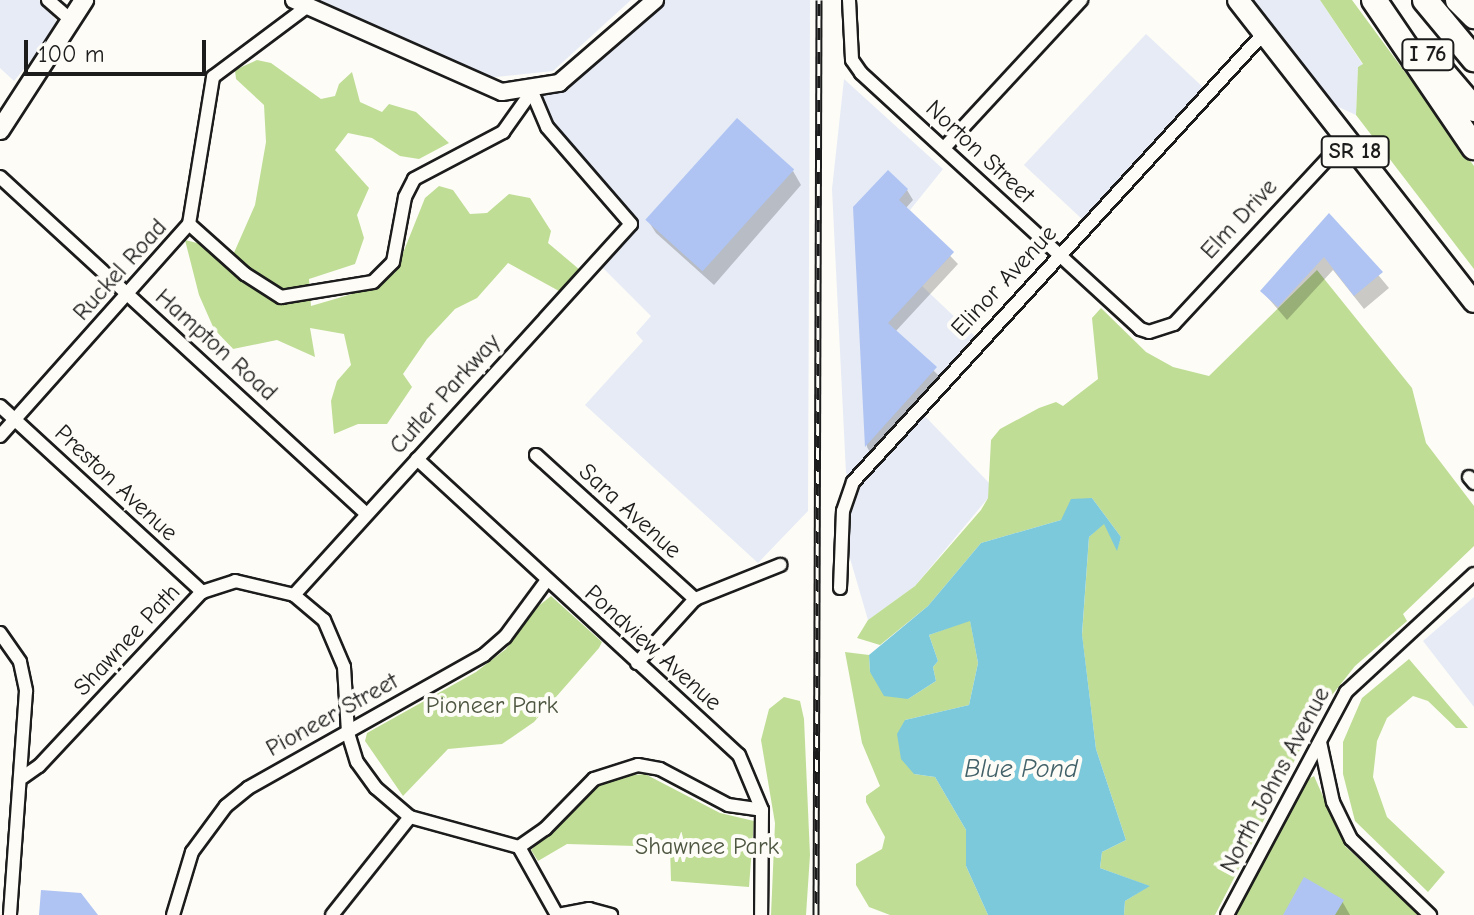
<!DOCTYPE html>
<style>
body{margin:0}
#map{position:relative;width:1474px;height:915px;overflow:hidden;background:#fdfcf7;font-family:"Comic Neue",sans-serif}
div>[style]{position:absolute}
.built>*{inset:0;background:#e6ebf6;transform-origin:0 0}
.green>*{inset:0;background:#bfdd95}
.water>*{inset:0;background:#7cc9db}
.shadow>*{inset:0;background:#0003}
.building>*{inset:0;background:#afc4f3;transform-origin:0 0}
.roads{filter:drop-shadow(2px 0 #1c1c1c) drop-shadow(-2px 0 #1c1c1c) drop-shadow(0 2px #1c1c1c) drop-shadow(0 -2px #1c1c1c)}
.minor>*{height:12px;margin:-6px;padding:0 6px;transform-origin:6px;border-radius:6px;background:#fdfcf7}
.tertiary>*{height:16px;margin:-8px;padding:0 8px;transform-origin:8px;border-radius:8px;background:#fdfcf7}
.secondary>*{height:18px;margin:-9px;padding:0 9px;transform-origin:9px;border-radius:9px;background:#fdfcf7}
.primary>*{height:20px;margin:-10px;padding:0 10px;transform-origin:10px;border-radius:10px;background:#fdfcf7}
.motorway>*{height:24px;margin:-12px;padding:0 12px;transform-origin:12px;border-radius:12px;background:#fdfcf7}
.rail>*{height:7px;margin-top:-3.5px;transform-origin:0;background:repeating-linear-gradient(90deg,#fdfcf7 0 12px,#1c1c1c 0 24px);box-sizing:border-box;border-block:2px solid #1c1c1c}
span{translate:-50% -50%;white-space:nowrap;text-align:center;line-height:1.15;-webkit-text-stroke:8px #fdfcf7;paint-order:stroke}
.shield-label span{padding:2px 6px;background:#fdfcf7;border:2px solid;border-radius:6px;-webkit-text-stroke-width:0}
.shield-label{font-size:22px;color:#1c1c1c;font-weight:700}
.street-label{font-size:24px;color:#1c1c1c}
.park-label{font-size:24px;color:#4d5640}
.water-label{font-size:26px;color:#426168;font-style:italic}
.scale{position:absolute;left:24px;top:40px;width:182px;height:36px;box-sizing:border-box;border:4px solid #1c1c1c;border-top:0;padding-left:10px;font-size:24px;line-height:28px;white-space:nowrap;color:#1c1c1c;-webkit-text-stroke:6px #fdfcf7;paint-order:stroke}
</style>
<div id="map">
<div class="built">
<div style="clip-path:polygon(0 0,39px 0,56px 20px,56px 29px,14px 81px,0 68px)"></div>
<div style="clip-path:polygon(320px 0,631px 0,553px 71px,487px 78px)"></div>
<div style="clip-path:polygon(655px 0,810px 0,808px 511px,758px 563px,585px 405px,643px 341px,636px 333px,651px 316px,596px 261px,631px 225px,547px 127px,532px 91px,559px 83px)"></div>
<div style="clip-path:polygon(1243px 0,1320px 0,1363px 65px,1358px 67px,1356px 115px,1321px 99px)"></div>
<div style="left:1146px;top:34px;width:82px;height:179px;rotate:43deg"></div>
<div style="clip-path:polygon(844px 79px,943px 169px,910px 210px,954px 252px,922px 286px,979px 340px,853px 482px,846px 473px,832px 189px)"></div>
<div style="clip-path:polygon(921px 412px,990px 484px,988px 498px,915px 586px,868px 620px,847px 548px,851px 496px)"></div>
<div style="clip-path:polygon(1474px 597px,1474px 707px,1423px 641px)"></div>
</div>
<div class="green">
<div style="clip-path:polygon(1320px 0,1352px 0,1474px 166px,1474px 269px,1356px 115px,1358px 67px,1363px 64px)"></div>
<div style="clip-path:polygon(257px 60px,271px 63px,321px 99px,335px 96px,339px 84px,352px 72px,360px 102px,382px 112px,389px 104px,416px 112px,449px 143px,419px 159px,400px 156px,372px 138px,348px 133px,335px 150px,369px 188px,357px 215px,364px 238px,355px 264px,309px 279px,311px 306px,352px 294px,395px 273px,425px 198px,439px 186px,453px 190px,470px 214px,487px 213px,509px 194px,530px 198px,551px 231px,548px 243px,580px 270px,559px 291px,508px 263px,477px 298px,455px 309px,427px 339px,403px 374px,412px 387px,387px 424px,358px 424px,334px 434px,331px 401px,337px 381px,351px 365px,344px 334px,310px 328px,315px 357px,277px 340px,233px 349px,214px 329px,199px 295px,185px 240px,205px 245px,259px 291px,266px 282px,233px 255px,255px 205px,266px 142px,264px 105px,236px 79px,235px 70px)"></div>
<div style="clip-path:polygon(1317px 270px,1412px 388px,1426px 443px,1474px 506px,1474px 546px,1403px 614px,1407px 621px,1355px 666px,1321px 709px,1215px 915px,1124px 915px,1125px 901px,1149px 886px,1100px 868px,1102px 852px,1126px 840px,1096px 749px,1082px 635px,1089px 537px,1104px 523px,1117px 549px,1121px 537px,1092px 498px,1061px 520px,981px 543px,928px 606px,880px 645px,857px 638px,868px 620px,915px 586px,981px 510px,988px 498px,991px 440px,1000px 429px,1039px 408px,1056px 402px,1063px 406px,1098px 379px,1092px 318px,1101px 308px,1146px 352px,1173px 367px,1209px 376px)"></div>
<div style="clip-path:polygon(551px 596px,602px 642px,599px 648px,534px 722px,502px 744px,448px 749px,403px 796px,365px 741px,367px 733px,476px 672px,506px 649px,531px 612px)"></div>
<div style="clip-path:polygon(970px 620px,978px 663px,969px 705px,905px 720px,914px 774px,935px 777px,966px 830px,966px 866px,988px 915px,890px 915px,869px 907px,856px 885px,856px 864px,882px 849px,885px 837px,866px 802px,866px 796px,880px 786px,862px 743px,845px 652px,869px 655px,870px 672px,908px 699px,936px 681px,933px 667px,938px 661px,929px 635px)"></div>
<div style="clip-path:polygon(1409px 659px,1468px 728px,1456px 728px,1428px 701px,1413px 696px,1387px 718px,1377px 741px,1373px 777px,1387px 817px,1445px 872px,1428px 892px,1355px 821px,1343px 774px,1343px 742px,1362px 698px)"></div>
<div style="clip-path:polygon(784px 697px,800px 701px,804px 719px,810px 855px,806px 915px,771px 915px,775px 823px,761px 740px,769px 709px)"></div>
<div style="clip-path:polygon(645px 774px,720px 813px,754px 821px,749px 887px,671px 881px,670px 847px,567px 844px,538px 861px,531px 850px,596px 786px,615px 777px)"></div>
<div style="clip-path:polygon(1314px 776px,1345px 846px,1419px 915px,1236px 915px,1277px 830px,1305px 781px)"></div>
</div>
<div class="water">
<div style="clip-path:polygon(1092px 498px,1121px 537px,1117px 551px,1104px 524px,1089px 537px,1082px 634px,1096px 749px,1126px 840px,1102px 852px,1100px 868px,1150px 886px,1125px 901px,1124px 915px,988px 915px,966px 866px,966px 830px,935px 777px,914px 774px,901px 759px,897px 734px,905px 720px,969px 705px,978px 663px,970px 621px,929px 635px,938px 661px,933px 667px,936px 681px,908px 699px,884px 696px,870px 672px,869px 655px,928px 606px,981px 543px,1061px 520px,1071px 499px)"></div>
</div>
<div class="shadow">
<div style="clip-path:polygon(793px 171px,801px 185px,714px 285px,656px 233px,647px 219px)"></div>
<div style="clip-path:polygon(907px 190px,913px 200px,905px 209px,958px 264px,895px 332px,941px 378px,872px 456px,867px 447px,855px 207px)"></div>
<div style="clip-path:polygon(1329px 216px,1389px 288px,1364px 309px,1333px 270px,1287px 320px,1262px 291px)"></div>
<div style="clip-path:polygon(1342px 901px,1350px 915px,1285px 915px)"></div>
</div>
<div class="building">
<div style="left:737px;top:118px;width:77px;height:137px;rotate:42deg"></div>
<div style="clip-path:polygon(888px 170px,908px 189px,899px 200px,954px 252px,888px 323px,937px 367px,865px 447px,853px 207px)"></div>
<div style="clip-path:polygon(1329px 213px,1383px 272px,1354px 296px,1324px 257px,1278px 307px,1260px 291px)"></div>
<div style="clip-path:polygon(1304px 877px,1344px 900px,1335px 915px,1283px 915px)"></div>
<div style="clip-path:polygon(41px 890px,81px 893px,98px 915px,39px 915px)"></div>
</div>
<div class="roads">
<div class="minor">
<div style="left:48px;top:0;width:30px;rotate:41deg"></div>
<div style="left:849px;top:0;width:60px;rotate:87.1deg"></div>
<div style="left:852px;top:60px;width:16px;rotate:55deg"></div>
<div style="left:861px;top:73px;width:379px;rotate:42.5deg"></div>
<div style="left:1140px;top:329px;width:9px;rotate:18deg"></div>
<div style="left:1149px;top:332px;width:26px;rotate:-18deg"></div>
<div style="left:1174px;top:324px;width:253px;rotate:-47.1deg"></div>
<div style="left:944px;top:148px;width:202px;rotate:-47.2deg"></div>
<div style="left:0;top:177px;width:497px;rotate:42.6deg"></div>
<div style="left:189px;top:224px;width:75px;rotate:41.8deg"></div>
<div style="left:245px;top:274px;width:43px;rotate:32.6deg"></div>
<div style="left:281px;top:297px;width:93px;rotate:-9.3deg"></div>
<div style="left:373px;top:282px;width:28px;rotate:-45deg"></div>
<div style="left:393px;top:262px;width:66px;rotate:-79.5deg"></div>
<div style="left:405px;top:197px;width:20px;rotate:-63deg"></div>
<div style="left:414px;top:179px;width:101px;rotate:-27.8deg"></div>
<div style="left:503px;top:132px;width:50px;rotate:-54.7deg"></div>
<div style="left:0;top:406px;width:275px;rotate:42.6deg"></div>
<div style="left:0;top:436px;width:284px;rotate:-48.3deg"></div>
<div style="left:189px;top:224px;width:149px;rotate:-80.7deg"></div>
<div style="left:213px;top:77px;width:119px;rotate:-36.8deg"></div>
<div style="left:536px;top:455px;width:215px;rotate:42.2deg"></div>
<div style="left:417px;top:459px;width:437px;rotate:42.6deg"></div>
<div style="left:739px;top:755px;width:60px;rotate:67.3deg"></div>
<div style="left:762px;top:810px;width:105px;rotate:90.5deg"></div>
<div style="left:1469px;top:477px;width:8px;rotate:50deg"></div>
<div style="left:840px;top:588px;width:77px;rotate:-87.8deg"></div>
<div style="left:843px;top:511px;width:31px;rotate:-71deg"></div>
<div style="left:853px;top:482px;width:607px;rotate:-47.54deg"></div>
<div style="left:294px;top:595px;width:501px;rotate:-47.75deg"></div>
<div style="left:631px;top:224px;width:128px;rotate:-130.9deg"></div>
<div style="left:547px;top:127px;width:39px;rotate:-113deg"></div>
<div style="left:0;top:633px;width:35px;rotate:55deg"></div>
<div style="left:20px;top:662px;width:30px;rotate:78deg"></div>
<div style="left:26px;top:691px;width:225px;rotate:94.1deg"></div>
<div style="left:637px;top:663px;width:86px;rotate:-47.8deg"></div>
<div style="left:695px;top:599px;width:92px;rotate:-21.8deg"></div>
<div style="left:1320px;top:742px;width:61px;rotate:77.8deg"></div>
<div style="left:1333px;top:802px;width:41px;rotate:64.1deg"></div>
<div style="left:1351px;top:839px;width:110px;rotate:43.9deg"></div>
<div style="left:23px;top:777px;width:19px;rotate:-35deg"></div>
<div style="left:39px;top:766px;width:238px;rotate:-46.9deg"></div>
<div style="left:202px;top:592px;width:35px;rotate:-18deg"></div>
<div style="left:235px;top:581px;width:61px;rotate:13.3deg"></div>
<div style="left:294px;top:595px;width:39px;rotate:40deg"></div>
<div style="left:324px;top:620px;width:51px;rotate:66.9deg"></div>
<div style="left:344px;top:667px;width:66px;rotate:86.5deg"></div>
<div style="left:348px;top:733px;width:30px;rotate:73deg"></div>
<div style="left:357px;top:762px;width:32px;rotate:54deg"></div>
<div style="left:376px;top:788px;width:45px;rotate:40.5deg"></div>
<div style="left:410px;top:817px;width:113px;rotate:15.4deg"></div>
<div style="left:519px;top:847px;width:32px;rotate:-35deg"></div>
<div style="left:545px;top:829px;width:70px;rotate:-45.6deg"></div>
<div style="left:594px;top:779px;width:46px;rotate:-17.7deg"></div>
<div style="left:638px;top:765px;width:22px;rotate:10deg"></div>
<div style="left:660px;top:769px;width:77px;rotate:27.9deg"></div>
<div style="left:728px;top:805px;width:34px;rotate:8deg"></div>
<div style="left:519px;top:847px;width:78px;rotate:60.8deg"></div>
<div style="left:173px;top:915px;width:66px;rotate:-73.2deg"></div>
<div style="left:192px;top:852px;width:57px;rotate:-53.5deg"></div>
<div style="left:226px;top:806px;width:28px;rotate:-39deg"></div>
<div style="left:248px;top:788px;width:271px;rotate:-29.4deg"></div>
<div style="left:484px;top:655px;width:28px;rotate:-41deg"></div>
<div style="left:505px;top:637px;width:71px;rotate:-53.6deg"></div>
<div style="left:332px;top:915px;width:125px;rotate:-51.5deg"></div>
<div style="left:558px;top:915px;width:32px;rotate:-11deg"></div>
<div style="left:589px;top:909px;width:23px;rotate:15deg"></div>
<div style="left:1227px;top:915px;width:253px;rotate:-61.9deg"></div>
<div style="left:1346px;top:692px;width:174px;rotate:-42.7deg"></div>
</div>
<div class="tertiary">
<div style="left:294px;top:0;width:227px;rotate:23.9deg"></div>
<div style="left:502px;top:92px;width:58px;rotate:-9deg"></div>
<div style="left:559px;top:83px;width:127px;rotate:-40.8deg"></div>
</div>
<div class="secondary">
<div style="left:0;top:130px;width:155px;rotate:-57.1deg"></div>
</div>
<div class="primary">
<div style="left:1238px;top:0;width:383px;rotate:52deg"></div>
</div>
<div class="motorway">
<div style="left:1374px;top:0;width:178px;rotate:55.8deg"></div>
<div style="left:1425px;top:0;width:77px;rotate:50.3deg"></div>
<div style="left:1458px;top:0;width:23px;rotate:45deg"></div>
<div style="left:1428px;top:55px;width:71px;rotate:49.6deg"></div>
</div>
</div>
<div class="rail">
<div style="left:816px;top:915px;width:915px;rotate:-89.81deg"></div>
</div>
<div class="shield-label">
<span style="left:1428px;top:55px">I 76</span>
<span style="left:1355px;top:152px">SR 18</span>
</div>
<div class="street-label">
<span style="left:980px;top:152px;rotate:43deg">Norton Street</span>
<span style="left:1239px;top:219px;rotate:-47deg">Elm Drive</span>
<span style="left:120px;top:270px;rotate:-48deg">Ruckel Road</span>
<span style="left:1004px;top:281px;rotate:-47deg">Elinor Avenue</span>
<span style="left:216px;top:345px;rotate:42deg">Hampton Road</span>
<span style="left:445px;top:394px;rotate:-48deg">Cutler Parkway</span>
<span style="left:116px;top:483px;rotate:43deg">Preston Avenue</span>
<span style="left:630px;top:511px;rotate:42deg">Sara Avenue</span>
<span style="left:127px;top:640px;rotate:-47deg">Shawnee Path</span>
<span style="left:653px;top:648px;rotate:42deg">Pondview Avenue</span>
<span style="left:332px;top:715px;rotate:-29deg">Pioneer Street</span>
<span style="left:1275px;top:780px;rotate:-62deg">North Johns Avenue</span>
</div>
<div class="park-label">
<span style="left:492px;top:706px">Pioneer Park</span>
<span style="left:707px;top:847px">Shawnee Park</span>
</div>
<div class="water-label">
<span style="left:1021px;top:770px">Blue Pond</span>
</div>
<div class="scale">100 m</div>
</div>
